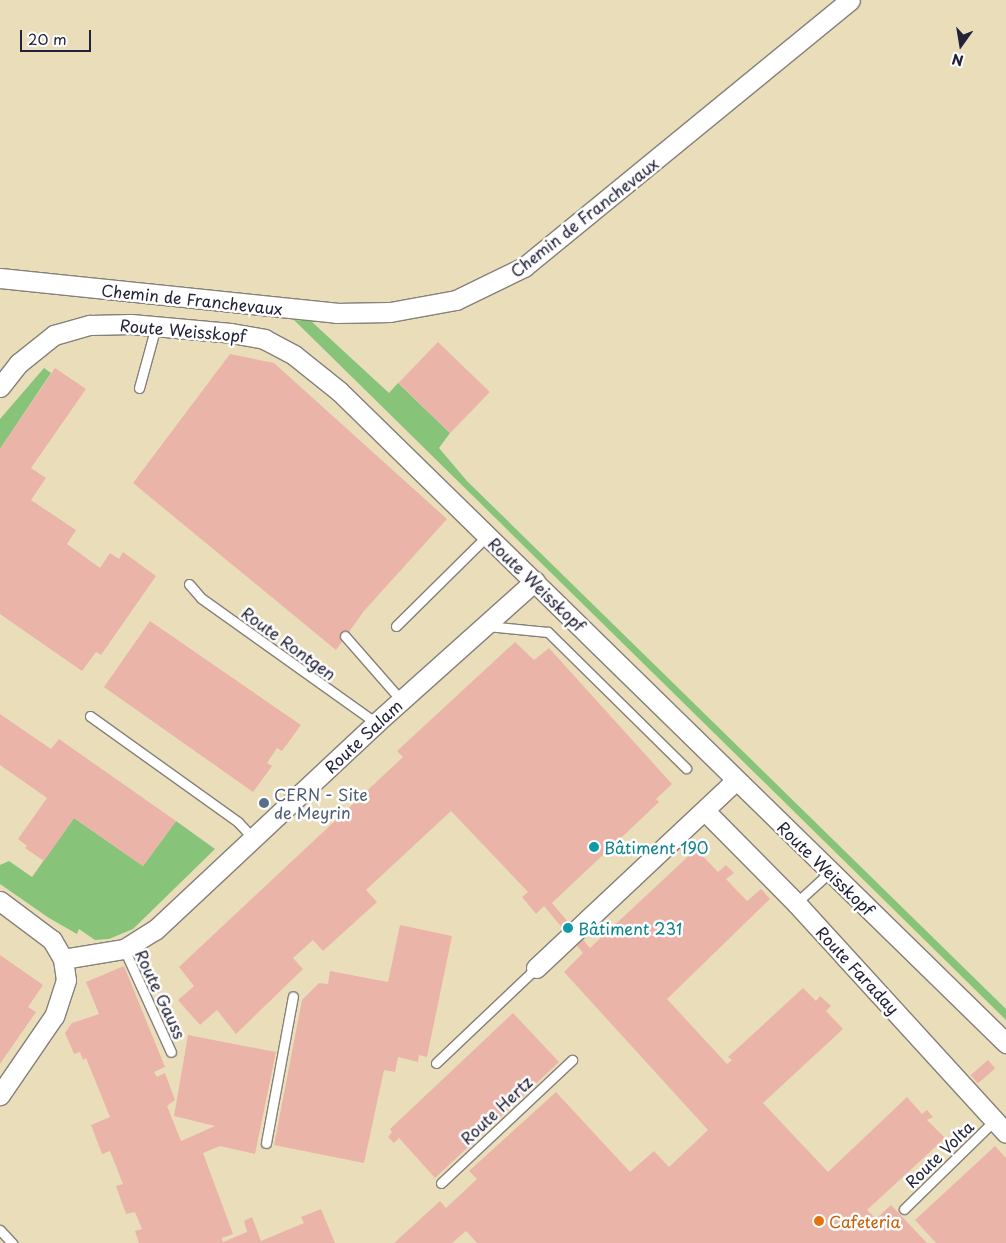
<!DOCTYPE html>
<meta charset="utf-8">
<style>
body{margin:0}
#map{position:relative;width:1006px;height:1243px;overflow:hidden;background:#eadeba;font-family:"Playpen Sans",sans-serif}
div>[style]{position:absolute}
.green>*{inset:0;background:#87c47a}
.building>*{inset:0;background:#ebb4a8;transform-origin:0 0}
.roads{filter:drop-shadow(1px 0 #86807a) drop-shadow(-1px 0 #86807a) drop-shadow(0 1px #86807a) drop-shadow(0 -1px #86807a)}
.service>*{height:9px;margin:-4.5px;padding:0 4.5px;transform-origin:4.5px;border-radius:4.5px;background:#fff}
.minor>*{height:19px;margin:-9.5px;padding:0 9.5px;transform-origin:9.5px;border-radius:9.5px;background:#fff}
.dots>*{width:14px;height:14px;translate:-50% -50%;box-sizing:border-box;border:2px solid #fff;border-radius:50%}
span{translate:-50% -50%;white-space:nowrap;text-align:center;line-height:1.15;-webkit-text-stroke:5px #fff;paint-order:stroke}
.street-label{font-size:16px;color:#22223b}
.service-label{font-size:16px;color:#4e5e75}
.left{translate:0 -50%;text-align:left}
.culture-label{font-size:16px;color:#0d838f}
.food-label{font-size:16px;color:#c56008}
.north{position:absolute;left:936px;top:20px;width:50px;height:50px;-webkit-text-stroke:4px #fff;paint-order:stroke;rotate:193deg;font-size:14px;font-weight:700;line-height:20px;text-align:center;color:#22223b}
.north::after{content:'';display:block;margin:auto;width:18px;height:22px;background:#22223b;clip-path:polygon(50% 0,100% 100%,50% 72%,0 100%)}
.scale{position:absolute;left:20px;top:30px;width:71px;height:22px;box-sizing:border-box;border:2px solid #22223b;border-top:0;padding-left:6px;font-size:15px;line-height:18px;white-space:nowrap;color:#22223b;-webkit-text-stroke:4px #fff;paint-order:stroke}
</style>
<div id="map">
<div class="green">
<div style="clip-path:polygon(294px 320px,311px 321px,389px 393px,398px 383px,450px 433px,439px 448px,467px 481px,1006px 1009px,1006px 1020px)"></div>
<div style="clip-path:polygon(44px 368px,51px 373px,0 449px,0 419px)"></div>
<div style="clip-path:polygon(74px 818px,143px 866px,176px 821px,215px 849px,133px 929px,109px 939px,95px 940px,79px 929px,77px 934px,49px 918px,0 884px,0 865px,9px 861px,32px 877px)"></div>
</div>
<div class="building">
<div style="left:438px;top:342px;width:72px;height:57px;rotate:44deg"></div>
<div style="clip-path:polygon(230px 354px,274px 363px,447px 519px,364px 611px,336px 650px,133px 483px)"></div>
<div style="clip-path:polygon(55px 368px,86px 389px,31px 468px,46px 478px,31px 500px,76px 530px,67px 544px,100px 568px,110px 553px,119px 559px,123px 552px,156px 576px,101px 655px,96px 652px,82px 671px,0 614px,0 449px)"></div>
<div style="clip-path:polygon(150px 621px,301px 725px,282px 751px,277px 748px,267px 763px,272px 766px,253px 792px,104px 687px)"></div>
<div style="clip-path:polygon(515px 642px,534px 660px,549px 648px,672px 784px,656px 799px,659px 802px,552px 903px,590px 948px,696px 849px,718px 872px,726px 865px,734px 873px,726px 879px,747px 901px,761px 889px,770px 899px,667px 999px,727px 1064px,732px 1060px,728px 1057px,803px 988px,816px 1001px,820px 996px,831px 1006px,826px 1011px,843px 1029px,763px 1103px,828px 1172px,907px 1097px,922px 1114px,927px 1110px,933px 1117px,927px 1120px,945px 1138px,867px 1210px,876px 1219px,891px 1205px,927px 1243px,477px 1243px,466px 1231px,452px 1243px,394px 1243px,440px 1201px,446px 1208px,477px 1179px,469px 1171px,556px 1092px,630px 1172px,654px 1151px,669px 1167px,708px 1130px,564px 972px,583px 953px,544px 906px,536px 914px,522px 897px,528px 892px,451px 811px,366px 890px,377px 902px,323px 951px,313px 940px,293px 958px,303px 969px,236px 1034px,217px 1010px,200px 1025px,178px 1000px,194px 986px,179px 967px,403px 757px,397px 751px)"></div>
<div style="clip-path:polygon(0 714px,51px 749px,59px 739px,176px 821px,143px 866px,74px 818px,44px 861px,25px 848px,27px 846px,18px 839px,47px 798px,0 765px)"></div>
<div style="clip-path:polygon(400px 925px,452px 936px,427px 1057px,419px 1055px,418px 1062px,398px 1057px,395px 1072px,384px 1070px,364px 1163px,274px 1145px,302px 1000px,319px 983px,328px 984px,330px 971px,388px 982px)"></div>
<div style="clip-path:polygon(0 955px,43px 985px,28px 1007px,36px 1012px,0 1064px)"></div>
<div style="clip-path:polygon(124px 966px,165px 1067px,154px 1072px,157px 1077px,165px 1073px,175px 1100px,167px 1106px,181px 1141px,215px 1126px,174px 1116px,188px 1035px,276px 1052px,255px 1154px,220px 1146px,203px 1153px,233px 1234px,222px 1238px,223px 1242px,247px 1232px,244px 1221px,252px 1217px,261px 1241px,304px 1223px,301px 1217px,321px 1209px,335px 1243px,139px 1243px,135px 1231px,142px 1229px,135px 1212px,126px 1214px,116px 1186px,123px 1184px,110px 1151px,102px 1154px,91px 1125px,110px 1117px,86px 1058px,83px 1060px,80px 1052px,74px 1054px,65px 1033px,72px 1023px,99px 1014px,86px 982px)"></div>
<div style="clip-path:polygon(513px 1013px,559px 1062px,435px 1178px,399px 1138px,394px 1143px,388px 1137px,392px 1132px,390px 1129px)"></div>
<div style="left:988px;top:1060px;width:11px;height:23px;rotate:49deg"></div>
<div style="clip-path:polygon(995px 1146px,1006px 1158px,1006px 1243px,936px 1243px,915px 1220px)"></div>
</div>
<div class="roads">
<div class="service">
<div style="left:139px;top:388px;width:64px;rotate:-74.7deg"></div>
<div style="left:189px;top:584px;width:18px;rotate:49deg"></div>
<div style="left:201px;top:598px;width:215px;rotate:35.5deg"></div>
<div style="left:396px;top:626px;width:129px;rotate:-44.7deg"></div>
<div style="left:487px;top:626px;width:61px;rotate:5.6deg"></div>
<div style="left:548px;top:632px;width:194px;rotate:44.6deg"></div>
<div style="left:345px;top:636px;width:85px;rotate:48.8deg"></div>
<div style="left:90px;top:716px;width:182px;rotate:35.6deg"></div>
<div style="left:238px;top:822px;width:23px;rotate:47deg"></div>
<div style="left:796px;top:903px;width:45px;rotate:-42.3deg"></div>
<div style="left:124px;top:949px;width:113px;rotate:65.5deg"></div>
<div style="left:436px;top:1063px;width:138px;rotate:-43.5deg"></div>
<div style="left:266px;top:1143px;width:149px;rotate:-79.6deg"></div>
<div style="left:441px;top:1183px;width:180px;rotate:-43.2deg"></div>
<div style="left:904px;top:1209px;width:127px;rotate:-44.4deg"></div>
<div style="left:0;top:1230px;width:18px;rotate:47deg"></div>
</div>
<div class="minor">
<div style="left:0;top:278px;width:338px;rotate:5.9deg"></div>
<div style="left:336px;top:313px;width:54px;rotate:-1.1deg"></div>
<div style="left:390px;top:312px;width:67px;rotate:-10.3deg"></div>
<div style="left:456px;top:300px;width:76px;rotate:-25.9deg"></div>
<div style="left:524px;top:267px;width:421px;rotate:-39.3deg"></div>
<div style="left:0;top:387px;width:31px;rotate:-52deg"></div>
<div style="left:19px;top:363px;width:45px;rotate:-38.7deg"></div>
<div style="left:54px;top:335px;width:37px;rotate:-16deg"></div>
<div style="left:90px;top:325px;width:41px;rotate:-1.4deg"></div>
<div style="left:131px;top:324px;width:100px;rotate:5.1deg"></div>
<div style="left:231px;top:333px;width:34px;rotate:10deg"></div>
<div style="left:264px;top:339px;width:34px;rotate:28deg"></div>
<div style="left:294px;top:355px;width:58px;rotate:38.7deg"></div>
<div style="left:339px;top:391px;width:933px;rotate:44.35deg"></div>
<div style="left:706px;top:812px;width:128px;rotate:45.3deg"></div>
<div style="left:796px;top:903px;width:311px;rotate:47.6deg"></div>
<div style="left:0;top:901px;width:65px;rotate:36.9deg"></div>
<div style="left:52px;top:940px;width:22px;rotate:60deg"></div>
<div style="left:63px;top:959px;width:21px;rotate:82deg"></div>
<div style="left:66px;top:980px;width:38px;rotate:108deg"></div>
<div style="left:54px;top:1016px;width:96px;rotate:124.4deg"></div>
<div style="left:63px;top:959px;width:62px;rotate:-9.3deg"></div>
<div style="left:124px;top:949px;width:36px;rotate:-32deg"></div>
<div style="left:155px;top:930px;width:303px;rotate:-43.1deg"></div>
<div style="left:376px;top:723px;width:213px;rotate:-41.8deg"></div>
<div style="left:536px;top:968px;width:274px;rotate:-43.2deg"></div>
</div>
</div>
<div class="dots">
<div style="left:264px;top:803px;background:#5c6f8a"></div>
<div style="left:594px;top:847px;background:#0f9aa8"></div>
<div style="left:568px;top:928px;background:#0f9aa8"></div>
<div style="left:819px;top:1221px;background:#e8710a"></div>
</div>
<div class="street-label">
<span style="left:584px;top:217px;rotate:-38deg">Chemin de Franchevaux</span>
<span style="left:192px;top:299px;rotate:6deg">Chemin de Franchevaux</span>
<span style="left:183px;top:330px;rotate:5deg">Route Weisskopf</span>
<span style="left:537px;top:584px;rotate:44deg">Route Weisskopf</span>
<span style="left:289px;top:643px;rotate:36deg">Route Rontgen</span>
<span style="left:363px;top:736px;rotate:-43deg">Route Salam</span>
<span style="left:826px;top:868px;rotate:44deg">Route Weisskopf</span>
<span style="left:858px;top:970px;rotate:47deg">Route Faraday</span>
<span style="left:161px;top:994px;rotate:65deg">Route Gauss</span>
<span style="left:496px;top:1110px;rotate:-43deg">Route Hertz</span>
<span style="left:939px;top:1154px;rotate:-44deg">Route Volta</span>
</div>
<div class="service-label">
<span class="left" style="left:274px;top:803px">CERN - Site<br>de Meyrin</span>
</div>
<div class="culture-label">
<span class="left" style="left:604px;top:847px">Bâtiment 190</span>
<span class="left" style="left:578px;top:928px">Bâtiment 231</span>
</div>
<div class="food-label">
<span class="left" style="left:829px;top:1221px">Cafeteria</span>
</div>
<div class="north">N</div>
<div class="scale">20 m</div>
</div>
